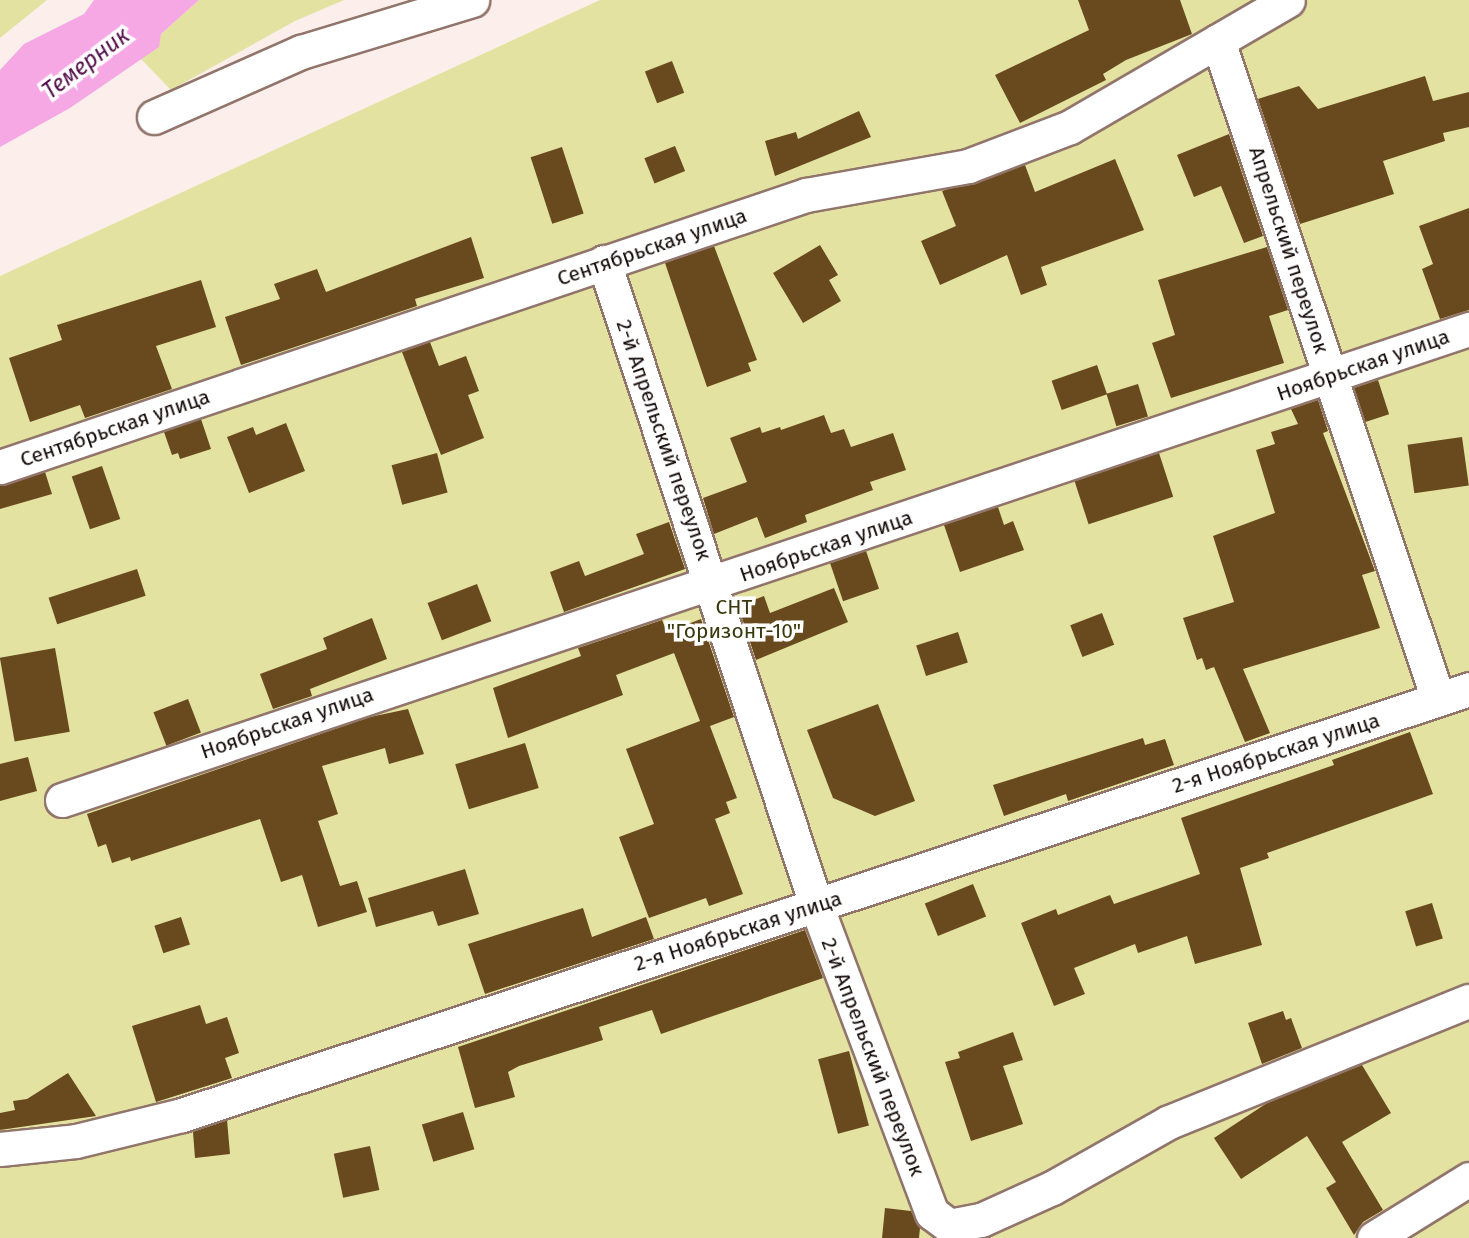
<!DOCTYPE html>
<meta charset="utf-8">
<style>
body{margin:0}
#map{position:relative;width:1469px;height:1238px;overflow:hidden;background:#fcefeb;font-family:"Fira Sans",sans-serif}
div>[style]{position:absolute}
.green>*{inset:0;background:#e3e2a0}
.water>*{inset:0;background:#f6a8e5}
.building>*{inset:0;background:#694a1e;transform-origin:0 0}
.roads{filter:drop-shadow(2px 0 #91756b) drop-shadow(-2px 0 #91756b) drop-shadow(0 2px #91756b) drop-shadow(0 -2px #91756b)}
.minor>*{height:33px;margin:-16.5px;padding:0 16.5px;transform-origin:16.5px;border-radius:16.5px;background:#fff}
span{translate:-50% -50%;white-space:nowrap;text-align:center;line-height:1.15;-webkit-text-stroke:7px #fff;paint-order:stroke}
.street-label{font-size:21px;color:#120906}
.park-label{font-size:21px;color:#3a390e}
.water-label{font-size:23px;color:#520e49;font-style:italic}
</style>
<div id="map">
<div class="green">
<div style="clip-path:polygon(0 0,47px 0,0 38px)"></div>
<div style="clip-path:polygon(199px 0,344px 0,295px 21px,171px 90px,140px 58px,158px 47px,161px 34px)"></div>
<div style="clip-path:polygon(600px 0,1469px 0,1469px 1238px,0 1238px,0 276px)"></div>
</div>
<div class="water">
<div style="clip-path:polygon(94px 0,199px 0,161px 34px,159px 47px,70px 108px,0 147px,0 70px,24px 44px,84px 14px)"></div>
</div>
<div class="building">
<div style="clip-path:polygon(1078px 0,1180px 0,1192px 34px,1126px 60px,1103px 74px,1106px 80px,1020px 123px,995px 75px,1089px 30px)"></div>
<div style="left:672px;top:61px;width:34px;height:29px;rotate:69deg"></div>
<div style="clip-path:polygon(1425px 76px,1433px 101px,1469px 92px,1469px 127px,1443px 133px,1445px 141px,1383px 161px,1394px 194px,1300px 224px,1258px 99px,1299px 86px,1318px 109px)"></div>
<div style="clip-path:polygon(859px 111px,871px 137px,775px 176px,765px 141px,796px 132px,798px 139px)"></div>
<div style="clip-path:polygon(1229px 134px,1263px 236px,1244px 243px,1221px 186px,1194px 197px,1177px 155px)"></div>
<div style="left:675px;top:146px;width:27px;height:33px;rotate:68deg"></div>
<div style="left:562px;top:147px;width:70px;height:33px;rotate:72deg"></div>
<div style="clip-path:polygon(1115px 159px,1144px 230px,1041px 267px,1047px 285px,1021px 295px,1007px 255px,940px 285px,921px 241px,956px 226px,942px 191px,1025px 165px,1035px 192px)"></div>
<div style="clip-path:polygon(1469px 208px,1469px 310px,1440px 319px,1422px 269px,1433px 264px,1419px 226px)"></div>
<div style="clip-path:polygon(471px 237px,484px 278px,415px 299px,417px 306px,241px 365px,225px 317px,280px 299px,274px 284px,317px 269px,326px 292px)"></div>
<div style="clip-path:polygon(820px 245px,838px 275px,829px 280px,841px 301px,803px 323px,773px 273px)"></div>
<div style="clip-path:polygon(714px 246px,757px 360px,748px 363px,751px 371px,707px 387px,665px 263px)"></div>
<div style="clip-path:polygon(1267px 247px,1288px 310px,1269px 316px,1284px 363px,1171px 398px,1152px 343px,1175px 335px,1158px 280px)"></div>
<div style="clip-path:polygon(201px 280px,216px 327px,156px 346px,172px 389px,85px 418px,80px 405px,30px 422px,9px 358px,62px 340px,57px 325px)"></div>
<div style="clip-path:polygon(430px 342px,439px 366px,466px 356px,479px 391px,468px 395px,484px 438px,441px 455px,402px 352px)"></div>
<div style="left:1097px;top:365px;width:31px;height:48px;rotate:71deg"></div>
<div style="left:1378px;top:380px;width:36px;height:25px;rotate:72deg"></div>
<div style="left:1138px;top:384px;width:34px;height:33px;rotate:73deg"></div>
<div style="clip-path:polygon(1318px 400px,1328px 431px,1323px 433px,1375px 571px,1362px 575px,1380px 628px,1243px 669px,1270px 733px,1245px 742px,1214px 667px,1206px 670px,1202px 658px,1197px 660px,1183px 618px,1234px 602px,1213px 536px,1275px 513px,1256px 450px,1275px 444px,1271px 432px,1298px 424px,1291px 409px)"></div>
<div style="clip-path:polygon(824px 415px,831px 433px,844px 429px,851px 447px,893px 433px,906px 470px,870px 482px,873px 490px,805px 515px,807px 522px,765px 538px,757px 517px,714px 534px,703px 498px,747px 482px,730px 438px,760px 427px,762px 433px,780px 427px,781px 430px)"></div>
<div style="clip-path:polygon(201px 419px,211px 449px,180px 459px,178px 453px,172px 455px,164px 432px)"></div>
<div style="clip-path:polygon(286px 423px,305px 471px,249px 493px,227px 437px,253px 427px,256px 435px)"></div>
<div style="left:1462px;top:437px;width:49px;height:55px;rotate:82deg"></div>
<div style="left:437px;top:453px;width:41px;height:47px;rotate:75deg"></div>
<div style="left:1159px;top:453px;width:46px;height:89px;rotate:72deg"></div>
<div style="left:102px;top:466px;width:56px;height:32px;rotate:71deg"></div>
<div style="clip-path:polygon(45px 472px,52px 494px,0 509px,0 486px)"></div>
<div style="clip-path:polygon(998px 507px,1004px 525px,1013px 521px,1024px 550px,960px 572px,944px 525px)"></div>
<div style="clip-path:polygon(669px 522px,685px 569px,564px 612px,550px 572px,579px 561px,585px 576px,644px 554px,636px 534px)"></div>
<div style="left:866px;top:551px;width:40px;height:38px;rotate:71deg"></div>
<div style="left:137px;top:569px;width:28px;height:93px;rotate:72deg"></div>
<div style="left:477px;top:584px;width:40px;height:53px;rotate:69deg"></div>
<div style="clip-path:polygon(834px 588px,848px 622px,756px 660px,738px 606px,764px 596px,770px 613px)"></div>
<div style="left:1102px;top:613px;width:34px;height:34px;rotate:69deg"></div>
<div style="clip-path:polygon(372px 618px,387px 659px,310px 689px,312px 696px,273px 709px,260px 674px,327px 649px,323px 638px)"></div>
<div style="clip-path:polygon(701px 619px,734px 717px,710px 726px,737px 798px,726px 802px,730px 813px,715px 819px,743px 894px,709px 906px,706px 898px,649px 918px,619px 837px,654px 824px,626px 749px,700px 721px,674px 653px,616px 675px,623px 695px,508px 738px,493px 688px,581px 656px,578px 648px,662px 620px,667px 632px)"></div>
<div style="left:958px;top:632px;width:32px;height:44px;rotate:72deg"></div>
<div style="left:55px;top:648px;width:85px;height:56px;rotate:80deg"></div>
<div style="left:188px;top:699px;width:36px;height:37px;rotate:69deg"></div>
<div style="clip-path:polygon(878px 704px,915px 801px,875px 816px,833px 798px,807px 730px)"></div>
<div style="clip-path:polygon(408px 709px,424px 754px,389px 764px,385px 748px,322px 766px,338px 814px,318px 821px,340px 886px,357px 881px,367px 912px,318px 927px,302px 875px,281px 882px,260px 819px,131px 861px,130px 857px,112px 863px,106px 844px,98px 847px,87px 814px,370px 717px)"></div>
<div style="clip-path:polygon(1410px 732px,1433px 794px,1267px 853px,1269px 858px,1240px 868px,1262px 945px,1195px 964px,1187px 936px,1138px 953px,1135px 944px,1074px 968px,1085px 994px,1054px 1006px,1021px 923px,1056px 909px,1058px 915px,1110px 895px,1114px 904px,1200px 874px,1181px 818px,1334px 765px,1332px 760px)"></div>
<div style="clip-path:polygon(1143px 738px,1145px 745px,1165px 739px,1174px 765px,1068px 801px,1066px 794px,1004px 816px,993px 785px)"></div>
<div style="left:525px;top:743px;width:47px;height:73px;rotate:73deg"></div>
<div style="clip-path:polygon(28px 757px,37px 791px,0 801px,0 764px)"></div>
<div style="clip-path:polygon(465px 869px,479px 914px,438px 926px,433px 911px,376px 927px,368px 898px)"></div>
<div style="left:973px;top:884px;width:35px;height:52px;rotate:68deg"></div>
<div style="left:1432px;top:903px;width:37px;height:28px;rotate:73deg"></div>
<div style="clip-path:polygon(583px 908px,592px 937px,646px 917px,654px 939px,485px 994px,468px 944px)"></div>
<div style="left:181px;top:917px;width:29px;height:28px;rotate:72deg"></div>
<div style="clip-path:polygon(805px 930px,823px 978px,661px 1034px,652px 1010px,599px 1027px,603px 1040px,519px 1066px,508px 1072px,515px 1097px,475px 1108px,458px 1047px)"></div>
<div style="clip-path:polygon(200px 1005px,206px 1024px,227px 1017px,239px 1053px,225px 1058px,232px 1078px,156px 1102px,132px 1026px)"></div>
<div style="clip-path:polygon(1283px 1011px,1286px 1020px,1291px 1018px,1302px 1048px,1262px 1064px,1248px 1023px)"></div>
<div style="clip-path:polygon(1013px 1032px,1023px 1060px,1003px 1066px,1023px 1124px,971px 1141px,945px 1062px,960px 1058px,958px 1052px)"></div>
<div style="left:849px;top:1051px;width:77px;height:32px;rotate:75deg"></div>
<div style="clip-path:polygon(1362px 1065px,1391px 1113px,1342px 1142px,1383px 1210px,1363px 1222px,1354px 1235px,1326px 1188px,1336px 1182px,1307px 1136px,1241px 1179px,1214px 1138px,1267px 1103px)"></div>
<div style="clip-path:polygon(68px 1073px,96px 1116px,0 1130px,0 1113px,15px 1110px,13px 1101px,27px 1099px)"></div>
<div style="left:463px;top:1112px;width:39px;height:43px;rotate:73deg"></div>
<div style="clip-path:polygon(227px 1120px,230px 1154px,195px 1158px,193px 1132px)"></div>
<div style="left:370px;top:1146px;width:45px;height:37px;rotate:78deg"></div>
<div style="clip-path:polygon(885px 1208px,911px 1211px,920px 1228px,919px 1238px,882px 1238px)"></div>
</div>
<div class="roads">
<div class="minor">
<div style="left:1218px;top:41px;width:694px;rotate:71.51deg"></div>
<div style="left:154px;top:117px;width:161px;rotate:-23.9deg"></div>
<div style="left:301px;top:52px;width:179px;rotate:-16.9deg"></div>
<div style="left:604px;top:262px;width:677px;rotate:71.75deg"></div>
<div style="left:816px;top:905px;width:329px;rotate:69.4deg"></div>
<div style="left:932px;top:1213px;width:21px;rotate:37deg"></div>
<div style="left:949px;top:1226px;width:33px;rotate:-11deg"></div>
<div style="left:981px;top:1220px;width:78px;rotate:-24.3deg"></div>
<div style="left:1052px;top:1188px;width:134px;rotate:-29.4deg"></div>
<div style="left:1169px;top:1122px;width:323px;rotate:-22deg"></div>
<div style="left:0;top:467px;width:851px;rotate:-18.65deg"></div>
<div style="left:806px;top:195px;width:165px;rotate:-10.1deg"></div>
<div style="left:968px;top:166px;width:109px;rotate:-20.9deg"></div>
<div style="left:1070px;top:127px;width:252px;rotate:-30.2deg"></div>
<div style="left:62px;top:800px;width:1484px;rotate:-18.51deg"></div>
<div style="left:0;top:1149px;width:76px;rotate:-6deg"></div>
<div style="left:76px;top:1141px;width:109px;rotate:-13.8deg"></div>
<div style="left:182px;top:1115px;width:1356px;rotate:-18.31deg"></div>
<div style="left:1374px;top:1238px;width:112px;rotate:-31.8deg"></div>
</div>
</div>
<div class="street-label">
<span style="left:652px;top:247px;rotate:-19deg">Сентябрьская улица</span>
<span style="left:1289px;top:250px;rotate:72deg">Апрельский переулок</span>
<span style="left:1363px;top:365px;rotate:-19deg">Ноябрьская улица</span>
<span style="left:115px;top:428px;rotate:-19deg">Сентябрьская улица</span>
<span style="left:664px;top:440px;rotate:71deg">2-й Апрельский переулок</span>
<span style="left:826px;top:546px;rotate:-19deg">Ноябрьская улица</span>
<span style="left:287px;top:723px;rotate:-19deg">Ноябрьская улица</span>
<span style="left:1276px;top:753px;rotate:-18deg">2-я Ноябрьская улица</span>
<span style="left:738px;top:931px;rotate:-18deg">2-я Ноябрьская улица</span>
<span style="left:873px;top:1057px;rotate:69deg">2-й Апрельский переулок</span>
</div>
<div class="park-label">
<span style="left:734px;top:619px">СНТ<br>"Горизонт-10"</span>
</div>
<div class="water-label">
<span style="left:86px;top:63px;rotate:-37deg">Темерник</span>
</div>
</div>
